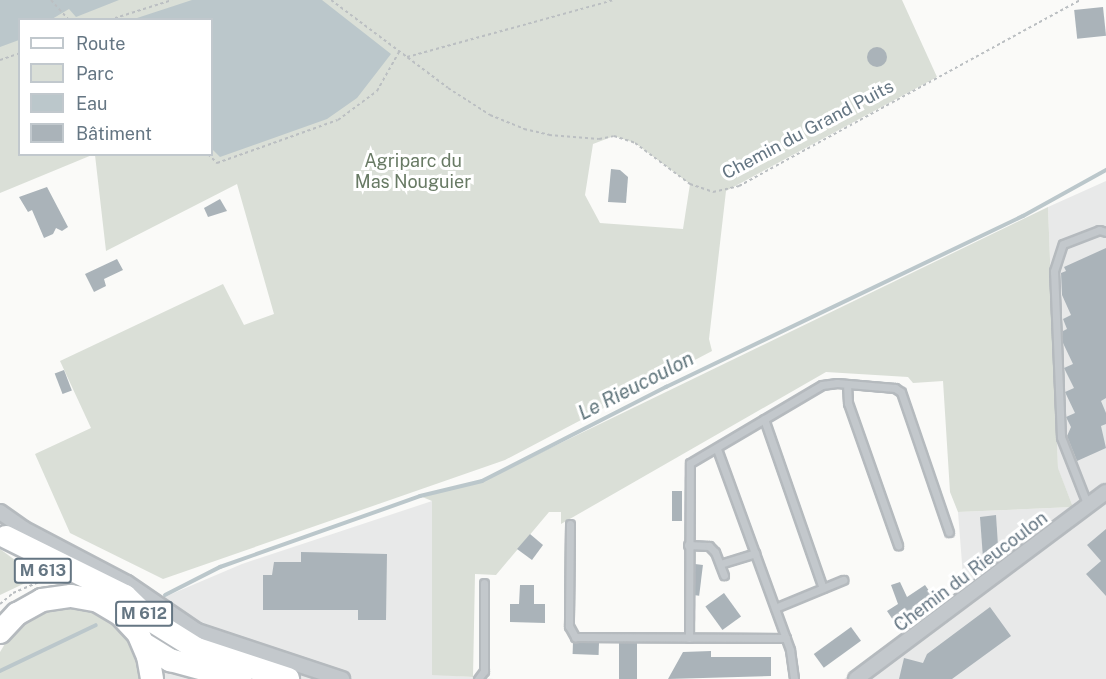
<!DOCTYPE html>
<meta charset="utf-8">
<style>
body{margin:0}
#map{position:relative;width:1106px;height:679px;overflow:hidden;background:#fafaf8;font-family:"Public Sans",sans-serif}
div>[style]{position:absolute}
.built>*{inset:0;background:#e8e9e9}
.green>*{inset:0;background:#dadfd7}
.water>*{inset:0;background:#bbc7cb}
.stream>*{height:4px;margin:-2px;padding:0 2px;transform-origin:2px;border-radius:2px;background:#bbc7cb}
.building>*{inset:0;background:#aab3b9;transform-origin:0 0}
.round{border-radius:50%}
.path>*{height:2px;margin-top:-1px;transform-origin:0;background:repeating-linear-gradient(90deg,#bbbfc2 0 3px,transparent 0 6px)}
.roads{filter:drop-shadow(2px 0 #b5babe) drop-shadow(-2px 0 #b5babe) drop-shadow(0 2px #b5babe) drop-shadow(0 -2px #b5babe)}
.lane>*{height:7px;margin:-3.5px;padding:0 3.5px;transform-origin:3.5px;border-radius:3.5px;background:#c3c8cc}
.street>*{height:14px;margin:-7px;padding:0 7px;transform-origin:7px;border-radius:7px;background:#c3c8cc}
.primary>*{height:22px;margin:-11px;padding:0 11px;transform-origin:11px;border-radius:11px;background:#fff}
span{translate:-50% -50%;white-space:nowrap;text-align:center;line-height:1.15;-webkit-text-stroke:6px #fff;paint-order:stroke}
.shield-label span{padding:2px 4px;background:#fff;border:2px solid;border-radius:4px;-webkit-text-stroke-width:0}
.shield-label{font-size:16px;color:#657683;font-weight:700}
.street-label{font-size:18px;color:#657683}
.park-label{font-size:18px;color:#687a64}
.water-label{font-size:20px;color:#60757c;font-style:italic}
.legend{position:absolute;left:18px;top:18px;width:195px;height:138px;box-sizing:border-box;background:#fff;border:2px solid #c1c8cd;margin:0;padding:8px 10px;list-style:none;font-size:18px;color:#657683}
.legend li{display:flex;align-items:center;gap:12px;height:30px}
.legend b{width:30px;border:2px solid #c1c8cd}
</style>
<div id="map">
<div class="built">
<div style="clip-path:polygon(1106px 181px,1106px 679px,844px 679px,964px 589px,958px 512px,1073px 507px,1058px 469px,1048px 207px)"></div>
<div style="clip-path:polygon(432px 501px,432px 674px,494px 679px,160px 679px,162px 598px,242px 564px)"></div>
</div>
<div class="green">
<div style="clip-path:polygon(evenodd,0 0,902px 0,937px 77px,726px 191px,709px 339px,712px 351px,505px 460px,163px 579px,70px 533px,35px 454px,91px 428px,60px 361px,223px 284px,244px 325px,274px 314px,237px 184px,106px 251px,95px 155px,212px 154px,212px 20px,20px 20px,20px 154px,92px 155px,0 193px,0 0,614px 136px,635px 143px,690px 184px,683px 229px,600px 223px,585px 195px,593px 144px,614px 136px)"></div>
<div style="clip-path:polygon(1048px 207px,1058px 468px,1073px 507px,958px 512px,950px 492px,943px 381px,913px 383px,908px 377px,826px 372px,561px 524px,561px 512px,549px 512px,496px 575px,475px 574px,473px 677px,432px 675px,432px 501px,420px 496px,482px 481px)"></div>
<div style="clip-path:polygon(0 549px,38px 577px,0 595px)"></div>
<div style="clip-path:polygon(77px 606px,99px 613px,118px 626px,133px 646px,140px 679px,0 679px,0 652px,14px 629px,32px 615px,54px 607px)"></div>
</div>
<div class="water">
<div style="clip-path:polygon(0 0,119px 0,76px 17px,69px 9px,52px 19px,20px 20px,19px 40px,0 47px)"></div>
<div style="clip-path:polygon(192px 0,322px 0,391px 54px,357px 98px,327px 119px,220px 157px,212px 149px,212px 20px,134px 19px)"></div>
</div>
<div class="stream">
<div style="left:165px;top:595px;width:62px;rotate:-27deg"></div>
<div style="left:220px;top:567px;width:212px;rotate:-19.5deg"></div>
<div style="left:420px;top:496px;width:64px;rotate:-13.6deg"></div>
<div style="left:482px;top:481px;width:207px;rotate:-27.1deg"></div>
<div style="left:666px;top:387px;width:396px;rotate:-25.6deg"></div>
<div style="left:1023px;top:216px;width:95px;rotate:-29deg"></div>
<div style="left:0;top:671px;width:106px;rotate:-25.6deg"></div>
</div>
<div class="building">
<div style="left:1103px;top:7px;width:29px;height:29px;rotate:84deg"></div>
<div class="round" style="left:867px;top:47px;width:20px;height:20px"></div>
<div style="clip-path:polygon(611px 169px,620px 170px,628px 177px,626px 203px,608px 202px)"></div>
<div style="clip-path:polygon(47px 187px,68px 227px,62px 231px,56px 228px,53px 234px,44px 238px,32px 210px,28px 212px,19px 197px)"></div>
<div style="clip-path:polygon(220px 199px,227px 211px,208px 217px,204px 208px)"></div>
<div style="clip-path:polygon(1106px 248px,1106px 398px,1101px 401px,1106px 413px,1106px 424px,1101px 426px,1106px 448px,1077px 461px,1067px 436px,1071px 427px,1066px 417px,1075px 413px,1065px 392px,1074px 388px,1064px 368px,1073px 364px,1063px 343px,1063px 331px,1067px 329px,1063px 319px,1071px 315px,1062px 295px,1061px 273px,1066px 271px,1064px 267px)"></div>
<div style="clip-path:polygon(117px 259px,123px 270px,104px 279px,106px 286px,94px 292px,85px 274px)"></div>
<div style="left:64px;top:370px;width:22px;height:10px;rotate:69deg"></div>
<div style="left:672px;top:491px;width:10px;height:30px"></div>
<div style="clip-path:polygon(996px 515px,999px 561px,984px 572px,980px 517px)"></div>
<div style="clip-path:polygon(1106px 529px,1106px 596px,1086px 574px,1101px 561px,1087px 545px)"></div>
<div style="clip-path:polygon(530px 534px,543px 545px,532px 560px,517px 549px)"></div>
<div style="clip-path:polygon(301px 552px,387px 554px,386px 620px,358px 620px,358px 610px,263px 610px,263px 575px,272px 575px,274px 562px,301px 562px)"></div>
<div style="left:695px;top:564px;width:8px;height:31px;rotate:7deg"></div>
<div style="clip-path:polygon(900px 582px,907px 597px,925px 585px,934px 598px,897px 626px,887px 611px,898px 604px,891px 585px)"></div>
<div style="clip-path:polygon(520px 585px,534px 585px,534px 604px,545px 604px,545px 623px,510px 622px,510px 604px,519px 604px)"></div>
<div style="left:724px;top:593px;width:29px;height:23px;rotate:54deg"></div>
<div style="clip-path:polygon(990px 607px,1011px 636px,952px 679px,899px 679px,904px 658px,923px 663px,927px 654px)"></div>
<div style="left:851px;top:627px;width:17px;height:46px;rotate:54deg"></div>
<div style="left:573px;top:642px;width:26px;height:12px;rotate:2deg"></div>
<div style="left:619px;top:643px;width:18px;height:36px"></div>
<div style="clip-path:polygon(711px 651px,711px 657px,771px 657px,771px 676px,668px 679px,683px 652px)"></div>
</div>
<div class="path">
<div style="left:51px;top:0;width:27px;rotate:48deg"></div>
<div style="left:331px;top:0;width:146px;rotate:36.9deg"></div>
<div style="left:448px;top:88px;width:50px;rotate:32.7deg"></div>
<div style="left:490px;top:115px;width:37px;rotate:22deg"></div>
<div style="left:524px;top:129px;width:26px;rotate:13deg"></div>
<div style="left:549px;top:135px;width:50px;rotate:4.6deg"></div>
<div style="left:599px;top:139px;width:15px;rotate:-11deg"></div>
<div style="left:614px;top:136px;width:22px;rotate:18deg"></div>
<div style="left:635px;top:143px;width:69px;rotate:36.7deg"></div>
<div style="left:690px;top:184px;width:24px;rotate:19deg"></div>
<div style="left:713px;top:192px;width:27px;rotate:-13deg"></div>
<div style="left:739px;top:186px;width:388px;rotate:-28.6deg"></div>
<div style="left:109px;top:20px;width:66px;rotate:-17.6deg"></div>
<div style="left:407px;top:57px;width:215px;rotate:-15.4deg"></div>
<div style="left:0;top:60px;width:21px;rotate:-19deg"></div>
<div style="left:208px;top:154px;width:13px;rotate:45deg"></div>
<div style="left:217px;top:163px;width:128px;rotate:-19.6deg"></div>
<div style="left:338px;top:120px;width:49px;rotate:-36.6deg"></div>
<div style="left:377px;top:91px;width:45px;rotate:-60.6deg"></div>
<div style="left:0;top:604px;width:17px;rotate:-40deg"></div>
<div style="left:13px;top:593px;width:39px;rotate:-23deg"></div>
</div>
<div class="roads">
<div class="lane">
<div style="left:847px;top:384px;width:19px;rotate:87deg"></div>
<div style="left:848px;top:403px;width:151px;rotate:70.6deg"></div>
<div style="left:764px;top:419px;width:179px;rotate:70.8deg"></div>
<div style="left:717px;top:449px;width:214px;rotate:70deg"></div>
<div style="left:790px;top:650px;width:29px;rotate:82deg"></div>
<div style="left:1088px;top:506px;width:74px;rotate:-111.4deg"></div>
<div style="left:1061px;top:437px;width:166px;rotate:-92.4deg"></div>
<div style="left:1054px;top:271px;width:28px;rotate:-72deg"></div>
<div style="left:1063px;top:244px;width:39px;rotate:-21deg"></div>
<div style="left:1099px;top:230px;width:7px;rotate:16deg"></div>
<div style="left:570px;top:524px;width:102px;rotate:90.6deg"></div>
<div style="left:569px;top:626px;width:13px;rotate:61deg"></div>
<div style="left:575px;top:637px;width:211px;rotate:0.3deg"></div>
<div style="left:688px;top:545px;width:21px;rotate:3deg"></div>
<div style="left:709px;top:546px;width:8px;rotate:45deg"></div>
<div style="left:715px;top:552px;width:25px;rotate:69deg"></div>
<div style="left:720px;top:564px;width:37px;rotate:-17deg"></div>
<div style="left:775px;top:608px;width:74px;rotate:-22.4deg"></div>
<div style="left:689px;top:638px;width:175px;rotate:-89.7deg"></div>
<div style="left:690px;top:463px;width:153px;rotate:-30.6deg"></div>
<div style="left:822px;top:385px;width:15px;rotate:-8deg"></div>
<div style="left:837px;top:383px;width:58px;rotate:4.9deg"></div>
<div style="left:895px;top:388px;width:7px;rotate:34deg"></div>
<div style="left:901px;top:392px;width:148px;rotate:71.1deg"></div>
<div style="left:478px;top:679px;width:10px;rotate:-53deg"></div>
<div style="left:484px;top:671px;width:88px;rotate:-90deg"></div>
</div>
<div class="street">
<div style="left:0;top:512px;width:29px;rotate:35deg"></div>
<div style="left:24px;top:529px;width:116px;rotate:27.7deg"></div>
<div style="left:127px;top:583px;width:85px;rotate:34.4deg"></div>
<div style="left:197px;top:631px;width:153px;rotate:18.3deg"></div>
<div style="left:856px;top:679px;width:312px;rotate:-36.8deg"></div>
</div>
<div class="primary">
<div style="left:6px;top:537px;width:133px;rotate:26.4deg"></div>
<div style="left:125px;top:596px;width:33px;rotate:44deg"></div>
<div style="left:149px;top:619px;width:57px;rotate:32deg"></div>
<div style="left:197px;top:649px;width:96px;rotate:18.2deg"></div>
<div style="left:0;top:632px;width:25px;rotate:-47deg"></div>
<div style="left:17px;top:614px;width:29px;rotate:-29deg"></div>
<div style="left:42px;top:600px;width:29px;rotate:-8deg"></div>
<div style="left:71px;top:596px;width:27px;rotate:10deg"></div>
<div style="left:98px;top:601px;width:26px;rotate:31deg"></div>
<div style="left:120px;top:614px;width:26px;rotate:47deg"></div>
<div style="left:138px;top:633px;width:25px;rotate:67deg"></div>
<div style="left:148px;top:656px;width:23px;rotate:80deg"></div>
<div style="left:144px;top:644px;width:31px;rotate:32deg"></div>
<div style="left:170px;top:660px;width:73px;rotate:15.2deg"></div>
</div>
</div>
<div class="shield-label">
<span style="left:43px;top:571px">M 613</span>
<span style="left:144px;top:614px">M 612</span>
</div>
<div class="street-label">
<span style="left:808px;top:130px;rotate:-28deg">Chemin du Grand Puits</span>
<span style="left:971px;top:572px;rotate:-37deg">Chemin du Rieucoulon</span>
</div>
<div class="park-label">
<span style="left:413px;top:172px">Agriparc du<br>Mas Nouguier</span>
</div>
<div class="water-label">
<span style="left:636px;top:386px;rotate:-27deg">Le Rieucoulon</span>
</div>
<ul class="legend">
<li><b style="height:8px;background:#fff"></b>Route</li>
<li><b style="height:16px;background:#dadfd7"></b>Parc</li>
<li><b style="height:16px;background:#bbc7cb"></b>Eau</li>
<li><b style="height:16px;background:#aab3b9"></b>Bâtiment</li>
</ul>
</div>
